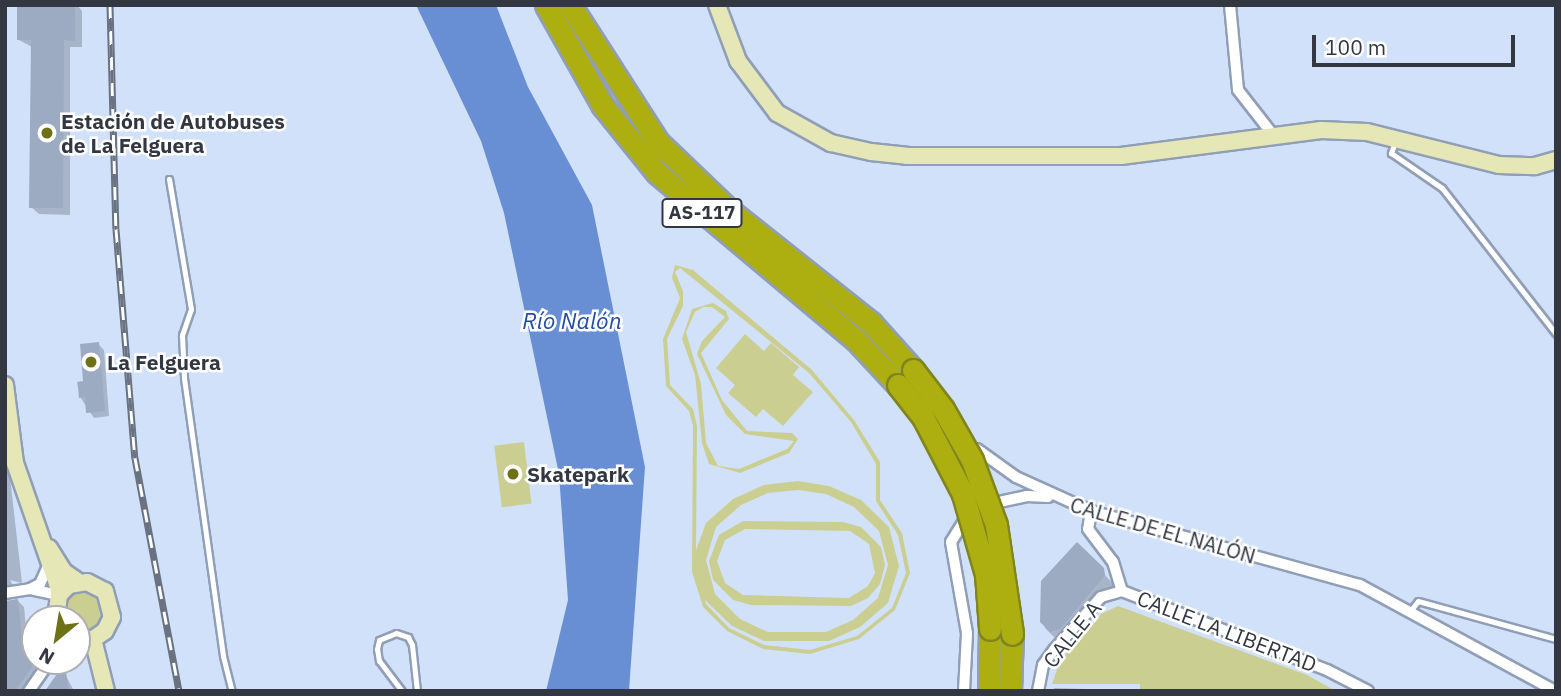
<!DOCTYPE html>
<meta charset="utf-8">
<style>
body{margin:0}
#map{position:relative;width:1561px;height:696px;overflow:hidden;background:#d2e1fa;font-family:"IBM Plex Sans",sans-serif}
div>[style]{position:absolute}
.green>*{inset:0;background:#cbce91;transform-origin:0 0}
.water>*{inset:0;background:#688ed4}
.shadow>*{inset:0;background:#0003}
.building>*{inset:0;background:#9caac2}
.roads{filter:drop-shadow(2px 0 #909eb6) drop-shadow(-2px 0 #909eb6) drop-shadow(0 2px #909eb6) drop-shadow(0 -2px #909eb6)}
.lane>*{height:5px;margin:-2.5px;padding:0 2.5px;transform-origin:2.5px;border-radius:2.5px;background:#fff}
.street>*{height:10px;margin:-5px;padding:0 5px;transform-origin:5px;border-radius:5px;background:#fff}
.secondary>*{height:16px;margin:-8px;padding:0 8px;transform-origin:8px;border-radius:8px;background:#e6e7b7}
.highway>*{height:21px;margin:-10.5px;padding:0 10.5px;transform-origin:10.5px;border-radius:10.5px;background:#acaf0f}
.rail>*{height:7px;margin-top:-3.5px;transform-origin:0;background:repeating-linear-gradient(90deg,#fff 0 13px,#697281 0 26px);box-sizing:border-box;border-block:2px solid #697281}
.bridges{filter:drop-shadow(2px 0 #818520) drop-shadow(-2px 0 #818520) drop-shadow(0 2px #818520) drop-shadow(0 -2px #818520)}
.highway-bridge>*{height:21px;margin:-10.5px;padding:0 10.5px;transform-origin:10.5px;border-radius:10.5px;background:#acaf0f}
.dots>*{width:19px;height:19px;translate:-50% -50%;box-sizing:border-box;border:4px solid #fff;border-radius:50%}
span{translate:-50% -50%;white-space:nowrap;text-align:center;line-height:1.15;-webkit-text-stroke:5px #fff;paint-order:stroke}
.shield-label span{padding:2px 5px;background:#fff;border:2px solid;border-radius:5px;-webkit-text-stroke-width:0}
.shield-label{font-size:19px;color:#323741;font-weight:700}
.poi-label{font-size:21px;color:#323741;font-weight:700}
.left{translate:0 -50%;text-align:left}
.street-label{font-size:21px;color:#323741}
.water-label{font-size:23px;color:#234ea2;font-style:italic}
.frame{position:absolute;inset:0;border:7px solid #323741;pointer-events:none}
.north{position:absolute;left:21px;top:605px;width:70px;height:70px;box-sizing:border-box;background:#fff;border:2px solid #adafb3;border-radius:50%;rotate:210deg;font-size:19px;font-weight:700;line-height:28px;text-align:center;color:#323741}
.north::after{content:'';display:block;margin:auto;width:24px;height:32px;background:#6f7116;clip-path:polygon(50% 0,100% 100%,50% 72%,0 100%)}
.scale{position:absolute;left:1312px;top:35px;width:203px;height:32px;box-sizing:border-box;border:4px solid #323741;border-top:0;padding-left:9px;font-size:21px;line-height:24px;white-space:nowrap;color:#323741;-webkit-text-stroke:5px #fff;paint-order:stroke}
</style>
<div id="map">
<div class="green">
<div style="clip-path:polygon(evenodd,675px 265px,693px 270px,812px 370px,854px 420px,880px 462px,880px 500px,902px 533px,910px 573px,895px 610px,859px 639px,810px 654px,763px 649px,727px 631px,703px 607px,692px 572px,693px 426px,689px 411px,666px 386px,663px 339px,680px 298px,672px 278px,675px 265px,680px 268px,809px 373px,851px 422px,876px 464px,876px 501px,898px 535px,906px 573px,892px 608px,857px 636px,810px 650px,764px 645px,729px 628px,706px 604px,705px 600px,732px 626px,764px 641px,829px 641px,860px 627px,888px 603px,899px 566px,889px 527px,861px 500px,829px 486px,798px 481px,764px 485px,733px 499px,706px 523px,696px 550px,697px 426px,693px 409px,670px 385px,667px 339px,683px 306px,683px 291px,675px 272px,680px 268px,675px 265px,798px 490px,826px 494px,854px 507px,879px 531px,888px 565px,878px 598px,853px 620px,826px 632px,768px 632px,740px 619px,715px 594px,706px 560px,716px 527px,741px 505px,768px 493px,798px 490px)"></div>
<div style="clip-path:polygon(evenodd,713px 303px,726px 311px,729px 319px,701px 353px,722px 400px,747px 431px,792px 433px,798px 439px,789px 453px,740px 473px,709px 464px,702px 443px,695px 375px,682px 339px,692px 309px,713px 303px,703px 307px,712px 307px,725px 317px,702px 341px,697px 354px,726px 415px,745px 434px,794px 441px,787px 449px,739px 469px,718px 466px,706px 443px,701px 384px,686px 332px,695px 312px,703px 307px)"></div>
<div style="clip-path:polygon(745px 334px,764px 351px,771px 343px,799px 367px,793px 375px,813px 392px,783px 426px,763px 409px,756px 417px,728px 393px,735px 385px,716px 368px)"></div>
<div style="left:524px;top:442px;width:62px;height:30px;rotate:83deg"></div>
<div style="clip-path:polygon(evenodd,743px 521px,843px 522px,861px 527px,881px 547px,885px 565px,880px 584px,868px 598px,851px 606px,751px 605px,733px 600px,713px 580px,709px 561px,719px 535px,743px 521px,745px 529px,850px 531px,869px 544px,875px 573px,868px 586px,849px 598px,743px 595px,725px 583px,717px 561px,725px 540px,745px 529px)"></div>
<div style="clip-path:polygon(69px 585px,105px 591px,105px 631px,77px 639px,77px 619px,56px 619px)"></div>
<div style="clip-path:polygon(1118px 606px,1307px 675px,1336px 691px,1140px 691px,1140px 684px,1052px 684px,1060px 661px,1101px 614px)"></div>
</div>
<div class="water">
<div style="clip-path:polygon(416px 5px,496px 5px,528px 87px,592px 205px,645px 467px,629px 691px,546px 691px,568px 600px,559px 474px,504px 213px,481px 141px)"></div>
</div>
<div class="shadow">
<div style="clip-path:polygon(19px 5px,77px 5px,82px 11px,82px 47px,70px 47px,70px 215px,39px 214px,31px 207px,32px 47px,19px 40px)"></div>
<div style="clip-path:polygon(98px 344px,104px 350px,109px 416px,94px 418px,80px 397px)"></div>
<div style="clip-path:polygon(5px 433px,22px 583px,10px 580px,16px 591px,5px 597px)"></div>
<div style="clip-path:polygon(1077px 544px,1115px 586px,1072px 640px,1056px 639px,1045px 628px,1043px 581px)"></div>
<div style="clip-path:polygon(18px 601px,24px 607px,29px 658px,45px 665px,26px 691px,5px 691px)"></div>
<div style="clip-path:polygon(65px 674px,74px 691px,47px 691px)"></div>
<div style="clip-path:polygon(1054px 688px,1085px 689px,1087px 691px,1054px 691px)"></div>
</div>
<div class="building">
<div style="clip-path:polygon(17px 5px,75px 5px,75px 41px,64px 40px,63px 208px,29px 208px,31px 40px,17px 40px)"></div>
<div style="clip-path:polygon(99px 342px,105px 411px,86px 413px,85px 397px,79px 398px,78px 387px,77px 382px,83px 381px,80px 344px)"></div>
<div style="clip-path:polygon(1077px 542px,1104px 568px,1105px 575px,1060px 629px,1050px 632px,1040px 622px,1041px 581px)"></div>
<div style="clip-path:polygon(18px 599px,24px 656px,35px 657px,35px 663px,15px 691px,5px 691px,5px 601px)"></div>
<div style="clip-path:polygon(59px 671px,66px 672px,69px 691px,45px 691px)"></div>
</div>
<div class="roads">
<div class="lane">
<div style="left:1395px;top:142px;width:12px;rotate:110deg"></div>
<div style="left:1391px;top:153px;width:62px;rotate:34.5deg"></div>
<div style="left:1442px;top:188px;width:185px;rotate:52deg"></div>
<div style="left:169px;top:179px;width:132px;rotate:80.4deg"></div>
<div style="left:191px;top:309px;width:28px;rotate:109deg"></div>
<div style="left:182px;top:335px;width:43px;rotate:87.3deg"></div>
<div style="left:184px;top:378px;width:281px;rotate:82deg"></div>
<div style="left:223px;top:656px;width:36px;rotate:76deg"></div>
<div style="left:1411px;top:610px;width:11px;rotate:-52deg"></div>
<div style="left:1418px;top:601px;width:143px;rotate:15.4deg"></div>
<div style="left:402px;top:691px;width:38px;rotate:-127deg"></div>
<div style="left:379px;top:661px;width:12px;rotate:-99deg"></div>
<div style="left:377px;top:649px;width:9px;rotate:-77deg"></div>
<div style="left:379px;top:640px;width:18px;rotate:-22deg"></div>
<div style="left:396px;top:633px;width:13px;rotate:18deg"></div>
<div style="left:408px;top:637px;width:9px;rotate:63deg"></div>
<div style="left:412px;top:645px;width:46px;rotate:83.8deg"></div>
</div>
<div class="street">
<div style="left:1230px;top:5px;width:85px;rotate:84.6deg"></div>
<div style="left:1238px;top:90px;width:58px;rotate:52deg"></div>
<div style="left:977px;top:449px;width:48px;rotate:35.7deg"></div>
<div style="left:1016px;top:477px;width:82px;rotate:24.4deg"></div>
<div style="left:1091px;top:511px;width:279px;rotate:15.4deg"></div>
<div style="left:1360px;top:585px;width:222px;rotate:28.5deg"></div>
<div style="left:985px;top:505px;width:43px;rotate:-12.1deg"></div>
<div style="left:1027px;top:496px;width:21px;rotate:3deg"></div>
<div style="left:1091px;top:511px;width:18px;rotate:99deg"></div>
<div style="left:1088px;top:529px;width:41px;rotate:52.9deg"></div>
<div style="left:1113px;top:562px;width:30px;rotate:73deg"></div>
<div style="left:30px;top:589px;width:11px;rotate:-27deg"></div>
<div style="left:40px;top:584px;width:20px;rotate:-66deg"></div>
<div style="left:5px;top:593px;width:25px;rotate:-9deg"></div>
<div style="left:30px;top:589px;width:30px;rotate:12deg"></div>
<div style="left:29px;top:691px;width:37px;rotate:-55deg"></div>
<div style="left:964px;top:691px;width:58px;rotate:-87deg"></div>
<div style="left:967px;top:633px;width:92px;rotate:-100deg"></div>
<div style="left:951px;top:542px;width:34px;rotate:-58deg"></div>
<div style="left:1038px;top:691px;width:26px;rotate:-79deg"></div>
<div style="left:1043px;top:665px;width:19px;rotate:-54deg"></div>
<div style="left:1054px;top:650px;width:71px;rotate:-48.4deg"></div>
<div style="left:1101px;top:597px;width:22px;rotate:-16deg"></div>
<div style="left:1122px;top:591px;width:220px;rotate:21.1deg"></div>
<div style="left:1327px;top:670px;width:46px;rotate:27.1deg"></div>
</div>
<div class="secondary">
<div style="left:717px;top:5px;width:60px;rotate:69.4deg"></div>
<div style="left:738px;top:61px;width:65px;rotate:53.1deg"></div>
<div style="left:777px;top:113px;width:62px;rotate:29.1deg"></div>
<div style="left:831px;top:143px;width:41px;rotate:12.7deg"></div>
<div style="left:871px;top:152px;width:36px;rotate:6deg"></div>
<div style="left:907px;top:156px;width:214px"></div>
<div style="left:1121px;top:156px;width:202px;rotate:-7.4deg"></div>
<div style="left:1321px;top:130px;width:46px;rotate:2.5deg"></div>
<div style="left:1367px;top:132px;width:136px;rotate:14deg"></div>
<div style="left:1499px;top:165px;width:36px;rotate:2deg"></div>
<div style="left:1535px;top:166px;width:22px;rotate:-16deg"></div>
<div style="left:5px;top:385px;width:79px;rotate:82.7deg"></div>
<div style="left:15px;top:463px;width:137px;rotate:70.8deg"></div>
<div style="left:49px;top:548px;width:28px;rotate:58deg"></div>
<div style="left:64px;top:572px;width:18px;rotate:34deg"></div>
<div style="left:56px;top:619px;width:24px;rotate:-83deg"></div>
<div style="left:59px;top:595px;width:14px;rotate:-45deg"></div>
<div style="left:69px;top:585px;width:18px;rotate:-9deg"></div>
<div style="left:87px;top:582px;width:20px;rotate:27deg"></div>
<div style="left:105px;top:591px;width:27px;rotate:75deg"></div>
<div style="left:112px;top:617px;width:16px;rotate:117deg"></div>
<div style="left:105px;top:631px;width:14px;rotate:146deg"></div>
<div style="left:93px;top:639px;width:16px;rotate:180deg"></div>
<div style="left:93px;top:639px;width:54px;rotate:76deg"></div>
</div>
<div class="highway">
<div style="left:546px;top:5px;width:116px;rotate:60.6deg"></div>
<div style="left:603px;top:106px;width:86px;rotate:51.1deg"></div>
<div style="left:657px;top:173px;width:260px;rotate:40deg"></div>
<div style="left:856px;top:340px;width:62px;rotate:47deg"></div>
<div style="left:570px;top:5px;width:163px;rotate:57.3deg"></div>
<div style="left:658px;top:142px;width:98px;rotate:43.8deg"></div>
<div style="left:729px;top:210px;width:181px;rotate:38.5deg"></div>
<div style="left:871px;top:323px;width:63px;rotate:48.2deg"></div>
<div style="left:989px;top:691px;width:62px;rotate:-89.1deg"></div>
<div style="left:1010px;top:691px;width:57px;rotate:-88deg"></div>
</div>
</div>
<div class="rail">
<div style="left:110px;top:5px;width:224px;rotate:88.5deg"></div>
<div style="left:116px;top:229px;width:230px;rotate:85.3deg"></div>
<div style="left:135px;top:458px;width:237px;rotate:79.3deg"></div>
</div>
<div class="bridges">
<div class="highway-bridge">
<div style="left:913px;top:370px;width:49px;rotate:52.4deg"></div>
<div style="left:943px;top:409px;width:59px;rotate:60.4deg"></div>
<div style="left:972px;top:460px;width:69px;rotate:69.7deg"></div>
<div style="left:996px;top:525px;width:110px;rotate:81.6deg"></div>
<div style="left:898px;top:385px;width:41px;rotate:52deg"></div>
<div style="left:923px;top:417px;width:87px;rotate:62.5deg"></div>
<div style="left:963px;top:494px;width:83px;rotate:74deg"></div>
<div style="left:986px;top:574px;width:55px;rotate:85.8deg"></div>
</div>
</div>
<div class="dots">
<div style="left:47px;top:133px;background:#6f7116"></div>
<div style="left:91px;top:362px;background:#6f7116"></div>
<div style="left:513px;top:474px;background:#6f7116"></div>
</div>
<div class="shield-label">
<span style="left:702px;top:213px">AS-117</span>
</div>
<div class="poi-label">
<span class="left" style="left:61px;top:133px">Estación de Autobuses<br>de La Felguera</span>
<span class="left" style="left:107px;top:362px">La Felguera</span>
<span class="left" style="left:527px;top:474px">Skatepark</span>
</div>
<div class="street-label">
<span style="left:1163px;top:530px;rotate:16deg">CALLE DE EL NALÓN</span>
<span style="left:1227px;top:631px;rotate:21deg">CALLE LA LIBERTAD</span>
<span style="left:1072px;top:634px;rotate:-51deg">CALLE A</span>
</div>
<div class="water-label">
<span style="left:572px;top:320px">Río Nalón</span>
</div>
<div class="frame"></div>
<div class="north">N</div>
<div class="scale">100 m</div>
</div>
